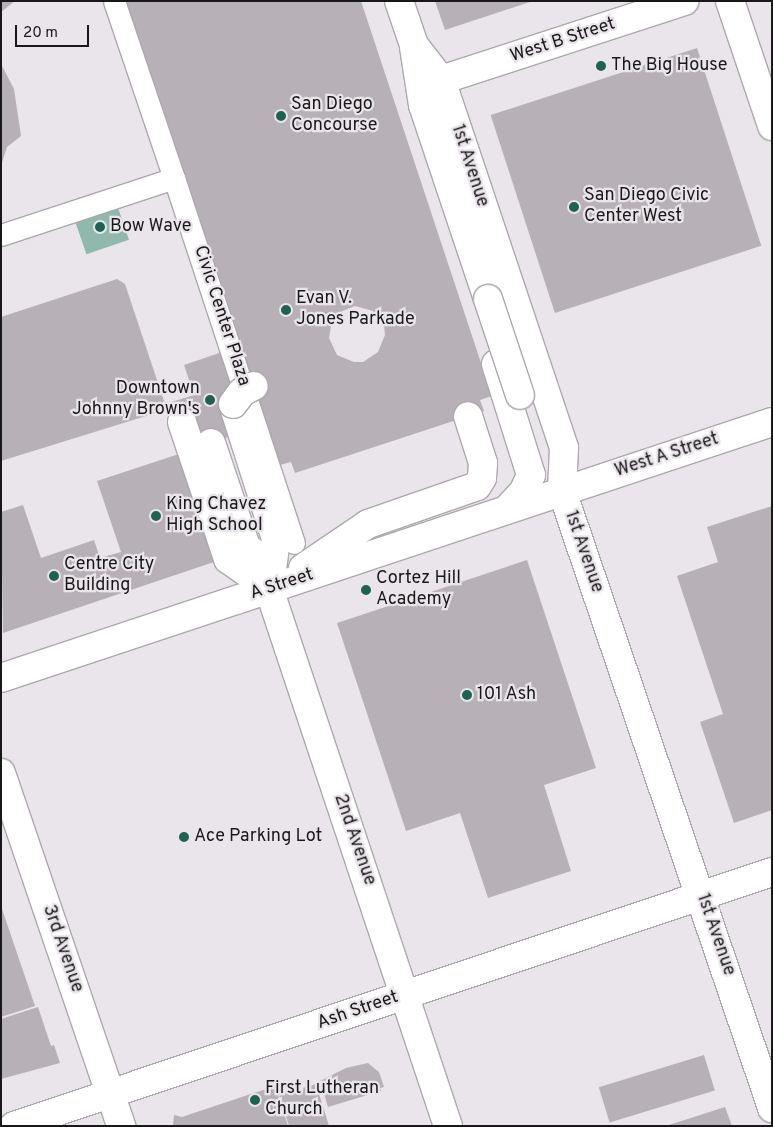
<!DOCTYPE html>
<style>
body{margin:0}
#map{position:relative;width:773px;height:1127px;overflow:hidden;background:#eae5ea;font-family:Overpass,sans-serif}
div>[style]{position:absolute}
.water>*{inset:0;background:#91b8ad;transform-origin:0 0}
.building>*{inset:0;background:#b7b1b7;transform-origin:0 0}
.roads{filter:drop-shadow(1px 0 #ada8ad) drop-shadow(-1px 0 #ada8ad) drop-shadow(0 1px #ada8ad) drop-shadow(0 -1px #ada8ad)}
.street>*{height:21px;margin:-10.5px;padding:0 10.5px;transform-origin:10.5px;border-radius:10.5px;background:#fff}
.secondary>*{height:28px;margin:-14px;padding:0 14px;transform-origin:14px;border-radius:14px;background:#fff}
.bridges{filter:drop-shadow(1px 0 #ada8ad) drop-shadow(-1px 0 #ada8ad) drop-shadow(0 1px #ada8ad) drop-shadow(0 -1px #ada8ad)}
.secondary-bridge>*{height:28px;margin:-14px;padding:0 14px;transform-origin:14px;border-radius:14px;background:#fff}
.dots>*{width:14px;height:14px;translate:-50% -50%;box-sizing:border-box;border:2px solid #eae5ea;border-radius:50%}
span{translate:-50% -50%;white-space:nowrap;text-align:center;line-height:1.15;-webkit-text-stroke:4.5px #eae5ea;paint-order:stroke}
.street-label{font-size:18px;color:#191819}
.poi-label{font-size:18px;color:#191819}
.left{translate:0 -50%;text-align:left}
.right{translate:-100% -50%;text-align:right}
.frame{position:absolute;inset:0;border:2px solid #191819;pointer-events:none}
.scale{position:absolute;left:15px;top:25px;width:74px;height:22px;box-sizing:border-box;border:2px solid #191819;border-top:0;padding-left:6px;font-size:15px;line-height:18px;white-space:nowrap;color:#191819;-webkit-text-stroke:4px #eae5ea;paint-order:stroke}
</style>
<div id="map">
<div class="water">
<div style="left:115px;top:199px;width:43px;height:45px;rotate:71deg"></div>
</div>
<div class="building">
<div style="clip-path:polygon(1px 1px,15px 1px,1px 12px)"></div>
<div style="clip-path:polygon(evenodd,126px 1px,361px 1px,492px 396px,480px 400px,484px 411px,295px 473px,291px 462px,280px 465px,126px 1px,355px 306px,373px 311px,384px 326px,385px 335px,378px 352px,363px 362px,354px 362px,337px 355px,329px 338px,332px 320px,338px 313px,355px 306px)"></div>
<div style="clip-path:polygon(435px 1px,530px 1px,530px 2px,445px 30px)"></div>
<div style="left:697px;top:48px;width:208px;height:217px;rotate:72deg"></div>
<div style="clip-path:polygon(1px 64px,14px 89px,21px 136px,7px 147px,1px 166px)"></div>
<div style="clip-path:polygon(117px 279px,125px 284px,165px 404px,194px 395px,184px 365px,225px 351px,251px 429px,211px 443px,217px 561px,3px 633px,1px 512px,23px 505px,41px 558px,94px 540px,100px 558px,121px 552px,97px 481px,182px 453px,165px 404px,159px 412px,1px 461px,1px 317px)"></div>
<div style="clip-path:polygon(772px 506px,772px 810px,734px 823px,700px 722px,723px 714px,677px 576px,718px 562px,707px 527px)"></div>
<div style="clip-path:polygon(527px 560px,596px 768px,544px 785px,571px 871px,488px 898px,460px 813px,406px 831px,337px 623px)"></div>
<div style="clip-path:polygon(1px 906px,35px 1006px,1px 1017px)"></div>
<div style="clip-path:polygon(38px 1007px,51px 1046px,54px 1045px,60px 1063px,1px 1079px,1px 1019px)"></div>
<div style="left:704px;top:1055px;width:37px;height:110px;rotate:73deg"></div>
<div style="clip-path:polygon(368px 1063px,379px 1072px,384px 1087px,380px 1088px,381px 1091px,328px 1107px,320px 1081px,346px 1068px)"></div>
<div style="clip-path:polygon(316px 1084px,329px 1126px,289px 1126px,279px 1095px)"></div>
<div style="clip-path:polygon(275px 1086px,288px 1126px,173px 1126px,174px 1115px,182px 1117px)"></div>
<div style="clip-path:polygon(725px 1107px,732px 1126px,669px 1126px,669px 1125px)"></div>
</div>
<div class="roads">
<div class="street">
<div style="left:114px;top:1px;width:187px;rotate:71.3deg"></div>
<div style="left:1px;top:235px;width:182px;rotate:-18.2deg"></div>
<div style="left:174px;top:178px;width:384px;rotate:71.8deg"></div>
</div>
<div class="secondary">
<div style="left:399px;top:1px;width:46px;rotate:71.2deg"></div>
<div style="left:414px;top:45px;width:44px;rotate:52.4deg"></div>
<div style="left:441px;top:80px;width:388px;rotate:71.5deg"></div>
<div style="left:564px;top:448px;width:43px;rotate:92.7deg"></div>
<div style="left:562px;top:491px;width:652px;rotate:71.2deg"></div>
<div style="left:730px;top:1px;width:132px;rotate:71.4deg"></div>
<div style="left:414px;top:47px;width:59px;rotate:81.2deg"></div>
<div style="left:423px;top:105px;width:205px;rotate:71.5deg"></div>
<div style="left:441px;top:80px;width:256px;rotate:-18deg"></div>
<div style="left:496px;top:364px;width:116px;rotate:72.5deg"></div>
<div style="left:531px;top:475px;width:17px;rotate:114deg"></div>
<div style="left:524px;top:491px;width:26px;rotate:133deg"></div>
<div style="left:233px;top:404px;width:142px;rotate:72.3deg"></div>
<div style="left:276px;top:539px;width:46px;rotate:97.4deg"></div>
<div style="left:182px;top:422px;width:145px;rotate:71.4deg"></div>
<div style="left:228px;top:559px;width:52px;rotate:35.5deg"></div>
<div style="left:211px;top:443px;width:110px;rotate:71.4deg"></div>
<div style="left:246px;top:547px;width:15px;rotate:37deg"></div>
<div style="left:258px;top:556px;width:601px;rotate:71.57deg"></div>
<div style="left:303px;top:568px;width:78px;rotate:-34.1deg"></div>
<div style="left:368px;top:524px;width:115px;rotate:-19.2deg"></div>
<div style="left:477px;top:486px;width:9px;rotate:-58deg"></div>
<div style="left:482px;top:478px;width:15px;rotate:-86deg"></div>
<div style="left:483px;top:463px;width:49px;rotate:-107.7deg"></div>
<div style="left:1px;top:678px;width:812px;rotate:-18.37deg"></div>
<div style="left:1px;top:773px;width:373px;rotate:71.2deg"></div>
<div style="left:14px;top:1126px;width:799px;rotate:-18.53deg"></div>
</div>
</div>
<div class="bridges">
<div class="secondary-bridge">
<div style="left:488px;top:299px;width:101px;rotate:71.6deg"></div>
<div style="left:233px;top:404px;width:15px;rotate:-53deg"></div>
<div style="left:242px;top:392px;width:13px;rotate:-27deg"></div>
</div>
</div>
<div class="dots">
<div style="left:601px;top:66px;background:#1e6254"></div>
<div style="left:281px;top:116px;background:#1e6254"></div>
<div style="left:574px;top:207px;background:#1e6254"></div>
<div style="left:100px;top:227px;background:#1e6254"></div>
<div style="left:286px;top:310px;background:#1e6254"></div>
<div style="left:210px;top:400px;background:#1e6254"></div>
<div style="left:156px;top:516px;background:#1e6254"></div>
<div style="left:54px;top:576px;background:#1e6254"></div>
<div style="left:366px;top:590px;background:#1e6254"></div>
<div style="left:467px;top:695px;background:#1e6254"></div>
<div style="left:184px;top:837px;background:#1e6254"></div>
<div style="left:255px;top:1100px;background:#1e6254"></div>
</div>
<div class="street-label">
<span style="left:563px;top:41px;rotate:-18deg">West B Street</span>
<span style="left:469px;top:166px;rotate:72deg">1st Avenue</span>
<span style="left:221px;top:316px;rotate:72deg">Civic Center Plaza</span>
<span style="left:667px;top:456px;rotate:-18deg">West A Street</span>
<span style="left:583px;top:552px;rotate:71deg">1st Avenue</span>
<span style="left:282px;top:585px;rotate:-18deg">A Street</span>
<span style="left:354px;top:840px;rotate:71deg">2nd Avenue</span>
<span style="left:715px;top:935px;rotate:71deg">1st Avenue</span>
<span style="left:62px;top:949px;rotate:71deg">3rd Avenue</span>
<span style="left:358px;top:1011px;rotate:-19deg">Ash Street</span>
</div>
<div class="poi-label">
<span class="left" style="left:611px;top:66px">The Big House</span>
<span class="left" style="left:291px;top:116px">San Diego<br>Concourse</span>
<span class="left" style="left:584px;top:207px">San Diego Civic<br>Center West</span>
<span class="left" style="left:110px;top:227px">Bow Wave</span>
<span class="left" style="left:296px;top:310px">Evan V.<br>Jones Parkade</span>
<span class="right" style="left:200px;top:400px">Downtown<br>Johnny Brown's</span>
<span class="left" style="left:166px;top:516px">King Chavez<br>High School</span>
<span class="left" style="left:64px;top:576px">Centre City<br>Building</span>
<span class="left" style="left:376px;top:590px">Cortez Hill<br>Academy</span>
<span class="left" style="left:477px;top:695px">101 Ash</span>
<span class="left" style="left:194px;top:837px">Ace Parking Lot</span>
<span class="left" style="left:265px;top:1100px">First Lutheran<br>Church</span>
</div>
<div class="frame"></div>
<div class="scale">20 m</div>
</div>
